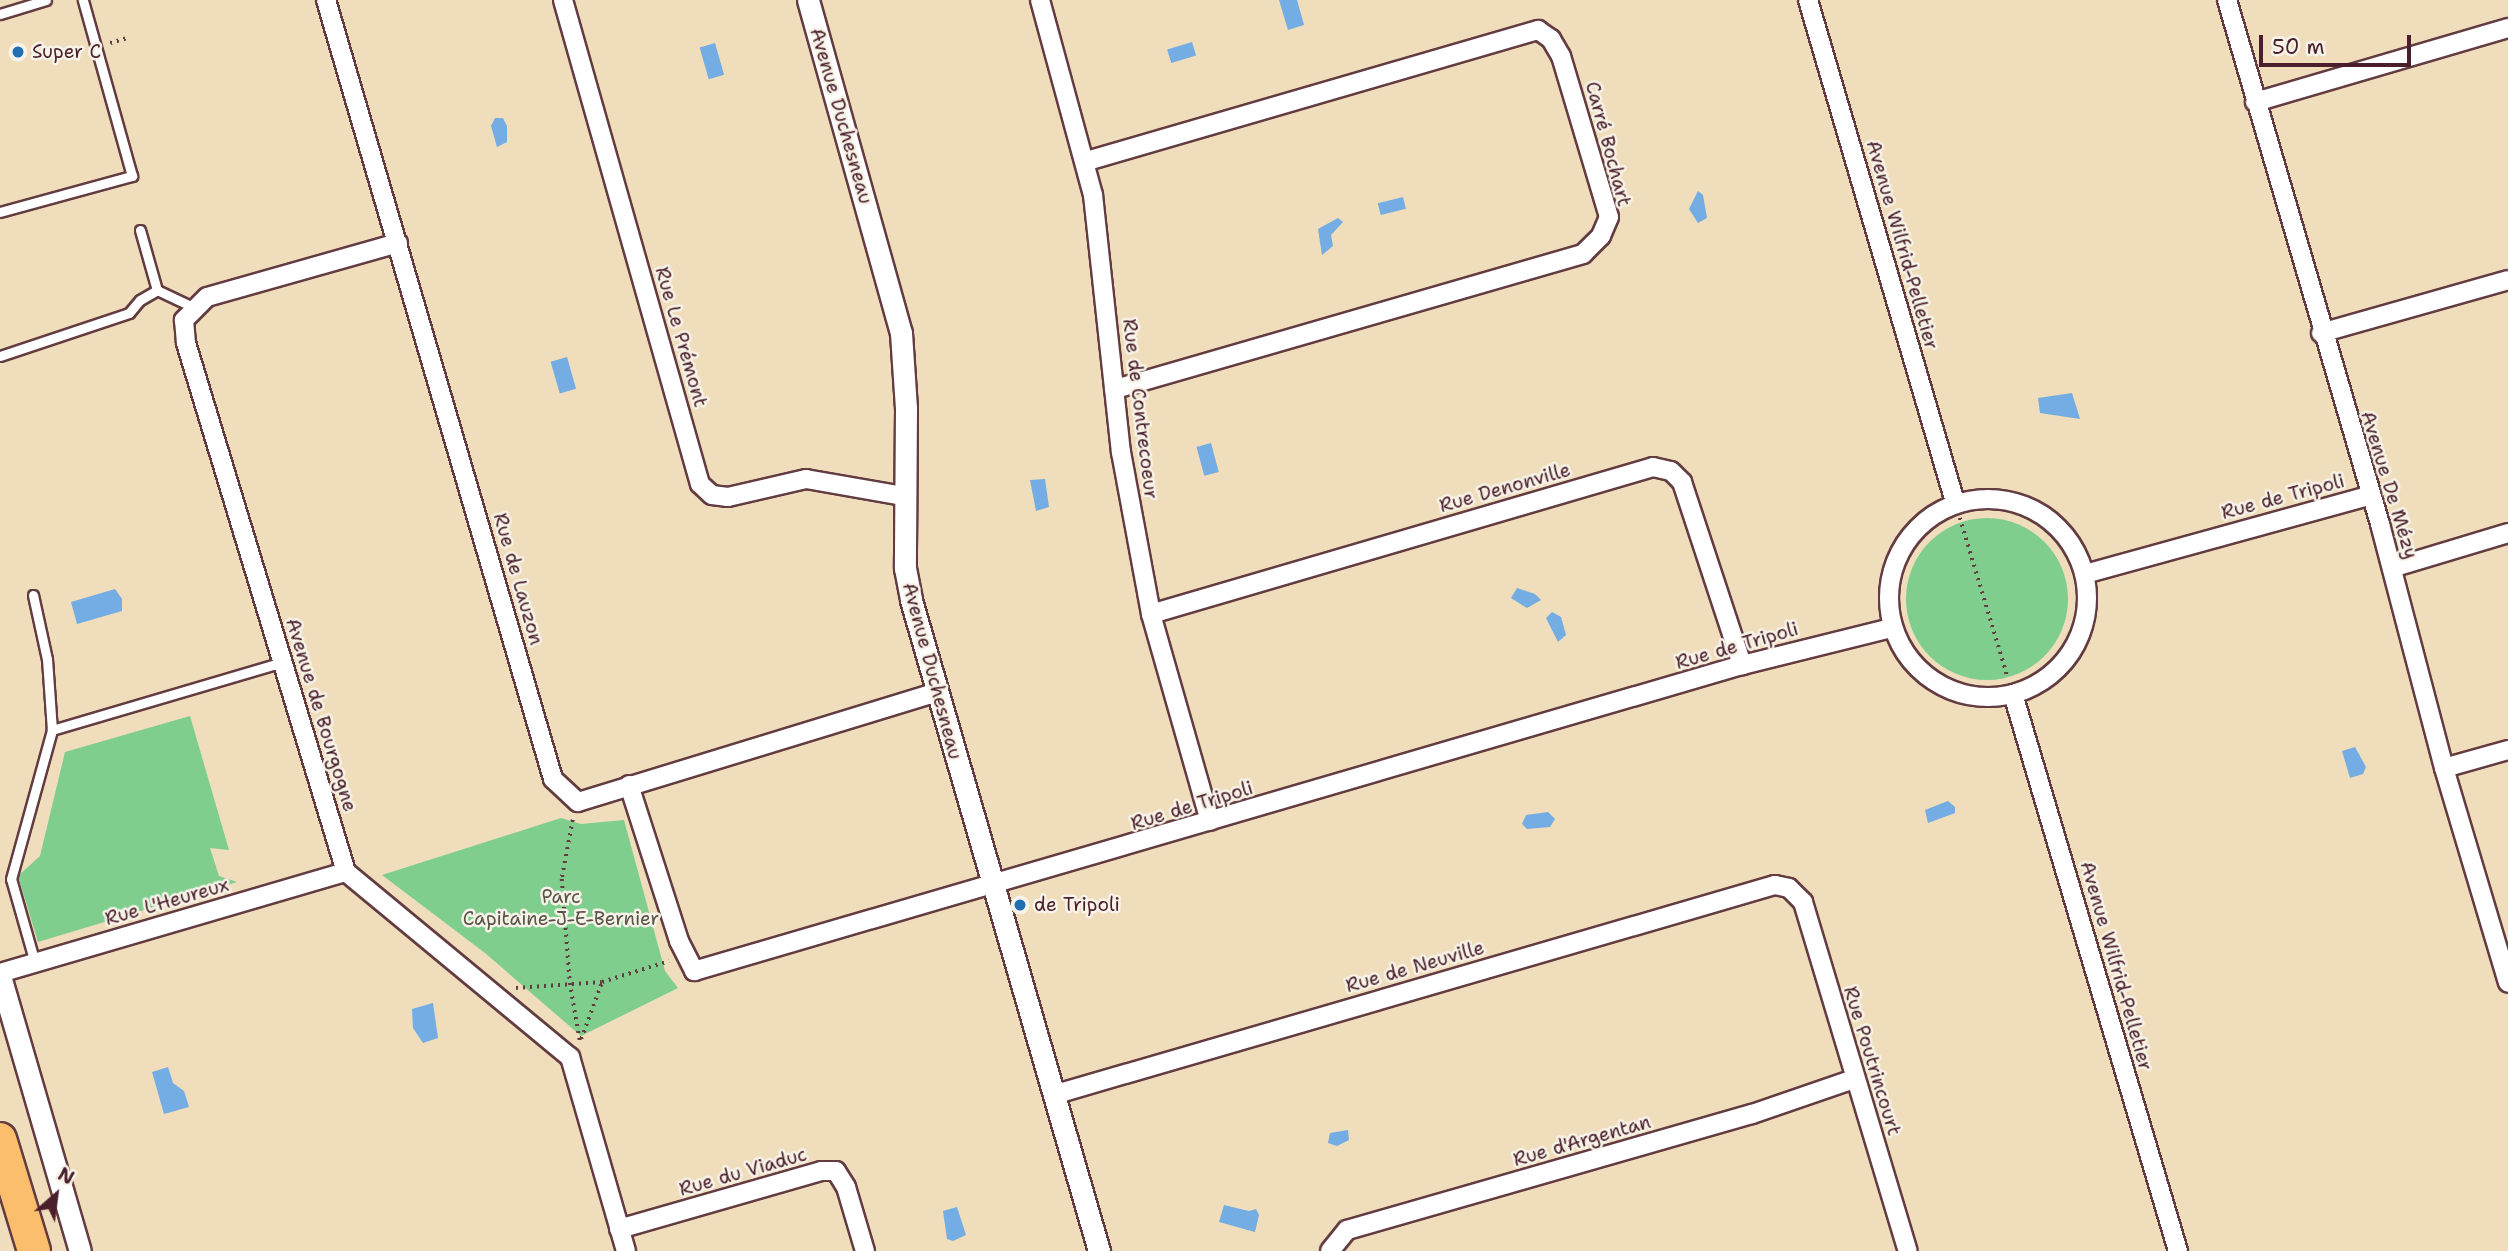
<!DOCTYPE html>
<meta charset="utf-8">
<style>
body{margin:0}
#map{position:relative;width:2508px;height:1251px;overflow:hidden;background:#efddbb;font-family:"Shantell Sans",sans-serif}
div>[style]{position:absolute}
.green>*{inset:0;background:#7fce8e}
.round{border-radius:50%}
.water>*{inset:0;background:#73ade3;transform-origin:0 0}
.path>*{height:3.5px;margin-top:-1.75px;transform-origin:0;background:repeating-linear-gradient(90deg,#633c41 0 2px,transparent 0 7px)}
.roads{filter:drop-shadow(2px 0 #633c41) drop-shadow(-2px 0 #633c41) drop-shadow(0 2px #633c41) drop-shadow(0 -2px #633c41)}
.service>*{height:9px;margin:-4.5px;padding:0 4.5px;transform-origin:4.5px;border-radius:4.5px;background:#fff}
.minor>*{height:18px;margin:-9px;padding:0 9px;transform-origin:9px;border-radius:9px;background:#fff}
.minor>.ring{margin:-9px;padding:0;box-sizing:content-box;background:none;border:18px solid #fff;border-radius:50%}
.tertiary>*{height:21px;margin:-10.5px;padding:0 10.5px;transform-origin:10.5px;border-radius:10.5px;background:#fff}
.motorway>*{height:32px;margin:-16px;padding:0 16px;transform-origin:16px;border-radius:16px;background:#fabe6d}
.dots>*{width:19px;height:19px;translate:-50% -50%;box-sizing:border-box;border:4px solid #f7f3e8;border-radius:50%}
span{translate:-50% -50%;white-space:nowrap;text-align:center;line-height:1.15;-webkit-text-stroke:5px #f7f3e8;paint-order:stroke}
.poi-label{font-size:19px;color:#4a1f2b}
.left{translate:0 -50%;text-align:left}
.street-label{font-size:19px;color:#4a1f2b}
.park-label{font-size:19px;color:#5a5449}
.north{position:absolute;left:21px;top:1160px;width:70px;height:70px;-webkit-text-stroke:5px #f7f3e8;paint-order:stroke;rotate:28deg;font-size:19px;font-weight:700;line-height:28px;text-align:center;color:#4a1f2b}
.north::after{content:'';display:block;margin:auto;width:24px;height:32px;background:#4a1f2b;clip-path:polygon(50% 0,100% 100%,50% 72%,0 100%)}
.scale{position:absolute;left:2259px;top:35px;width:152px;height:32px;box-sizing:border-box;border:4px solid #4a1f2b;border-top:0;padding-left:9px;font-size:21px;line-height:24px;white-space:nowrap;color:#4a1f2b;-webkit-text-stroke:5px #f7f3e8;paint-order:stroke}
</style>
<div id="map">
<div class="green">
<div class="round" style="left:1906px;top:518px;width:162px;height:162px"></div>
<div style="clip-path:polygon(190px 716px,229px 850px,210px 848px,219px 876px,237px 882px,38px 942px,18px 876px,40px 856px,65px 752px)"></div>
<div style="clip-path:polygon(561px 818px,581px 824px,624px 820px,665px 971px,678px 988px,581px 1036px,485px 953px,382px 875px)"></div>
</div>
<div class="water">
<div style="clip-path:polygon(1279px 0,1297px 0,1304px 25px,1288px 30px)"></div>
<div style="left:1192px;top:42px;width:14px;height:26px;rotate:73deg"></div>
<div style="left:715px;top:43px;width:33px;height:16px;rotate:74deg"></div>
<div style="clip-path:polygon(495px 118px,503px 118px,507px 126px,507px 142px,497px 147px,491px 126px)"></div>
<div style="clip-path:polygon(1698px 191px,1703px 195px,1707px 218px,1698px 223px,1689px 209px)"></div>
<div style="left:1403px;top:197px;width:12px;height:26px;rotate:76deg"></div>
<div style="clip-path:polygon(1338px 218px,1343px 222px,1331px 235px,1333px 246px,1322px 255px,1318px 229px)"></div>
<div style="left:567px;top:357px;width:33px;height:17px;rotate:74deg"></div>
<div style="clip-path:polygon(2072px 393px,2080px 419px,2040px 413px,2038px 398px)"></div>
<div style="left:1211px;top:443px;width:30px;height:15px;rotate:75deg"></div>
<div style="clip-path:polygon(1045px 479px,1049px 507px,1036px 511px,1030px 480px)"></div>
<div style="clip-path:polygon(1517px 588px,1535px 594px,1541px 600px,1527px 608px,1511px 598px)"></div>
<div style="clip-path:polygon(115px 589px,122px 599px,122px 611px,77px 624px,71px 602px)"></div>
<div style="clip-path:polygon(1552px 612px,1561px 617px,1566px 635px,1558px 642px,1546px 618px)"></div>
<div style="clip-path:polygon(2355px 747px,2366px 767px,2363px 774px,2350px 778px,2342px 751px)"></div>
<div style="clip-path:polygon(1948px 801px,1955px 807px,1955px 813px,1928px 823px,1925px 810px)"></div>
<div style="clip-path:polygon(1548px 812px,1555px 819px,1550px 827px,1527px 829px,1522px 824px,1526px 815px)"></div>
<div style="clip-path:polygon(433px 1003px,438px 1038px,423px 1043px,413px 1028px,412px 1009px)"></div>
<div style="clip-path:polygon(168px 1067px,173px 1083px,184px 1091px,189px 1107px,164px 1114px,152px 1072px)"></div>
<div style="clip-path:polygon(1348px 1130px,1349px 1140px,1337px 1146px,1328px 1143px,1330px 1133px)"></div>
<div style="clip-path:polygon(1224px 1205px,1249px 1211px,1256px 1209px,1259px 1215px,1255px 1232px,1219px 1222px)"></div>
<div style="clip-path:polygon(957px 1207px,966px 1235px,953px 1241px,947px 1239px,943px 1211px)"></div>
</div>
<div class="path">
<div style="left:110px;top:43px;width:19px;rotate:-16deg"></div>
<div style="left:1960px;top:518px;width:167px;rotate:73.3deg"></div>
<div style="left:573px;top:820px;width:60px;rotate:100.6deg"></div>
<div style="left:562px;top:879px;width:104px;rotate:85.6deg"></div>
<div style="left:570px;top:983px;width:59px;rotate:80.2deg"></div>
<div style="left:516px;top:988px;width:86px;rotate:-4deg"></div>
<div style="left:602px;top:982px;width:70px;rotate:-17.4deg"></div>
<div style="left:581px;top:1039px;width:61px;rotate:-69.8deg"></div>
</div>
<div class="roads">
<div class="service">
<div style="left:0;top:14px;width:48px;rotate:-16.9deg"></div>
<div style="left:0;top:212px;width:137px;rotate:-15.3deg"></div>
<div style="left:132px;top:176px;width:183px;rotate:-105.6deg"></div>
<div style="left:140px;top:230px;width:62px;rotate:74.2deg"></div>
<div style="left:157px;top:290px;width:42px;rotate:25.3deg"></div>
<div style="left:0;top:356px;width:136px;rotate:-18.4deg"></div>
<div style="left:129px;top:313px;width:17px;rotate:-50deg"></div>
<div style="left:140px;top:300px;width:20px;rotate:-30deg"></div>
<div style="left:33px;top:595px;width:66px;rotate:77.7deg"></div>
<div style="left:47px;top:659px;width:71px;rotate:86deg"></div>
<div style="left:35px;top:963px;width:87px;rotate:-105.9deg"></div>
<div style="left:11px;top:879px;width:155px;rotate:-74.6deg"></div>
<div style="left:52px;top:730px;width:241px;rotate:-16.4deg"></div>
</div>
<div class="minor">
<div style="left:326px;top:0;width:811px;rotate:73.75deg"></div>
<div style="left:553px;top:779px;width:34px;rotate:43deg"></div>
<div style="left:578px;top:802px;width:373px;rotate:-17deg"></div>
<div style="left:563px;top:0;width:503px;rotate:74.2deg"></div>
<div style="left:700px;top:484px;width:16px;rotate:43deg"></div>
<div style="left:712px;top:495px;width:16px;rotate:7deg"></div>
<div style="left:728px;top:497px;width:80px;rotate:-13deg"></div>
<div style="left:806px;top:479px;width:98px;rotate:9.9deg"></div>
<div style="left:1040px;top:0;width:202px;rotate:74.8deg"></div>
<div style="left:1093px;top:195px;width:259px;rotate:83.8deg"></div>
<div style="left:1121px;top:452px;width:165px;rotate:79.5deg"></div>
<div style="left:1151px;top:614px;width:215px;rotate:74.1deg"></div>
<div style="left:1808px;top:0;width:523px;rotate:73.68deg"></div>
<div style="left:2227px;top:0;width:546px;rotate:73.72deg"></div>
<div style="left:2380px;top:524px;width:252px;rotate:75.3deg"></div>
<div style="left:2444px;top:768px;width:224px;rotate:73.4deg"></div>
<div style="left:2255px;top:102px;width:264px;rotate:-16.3deg"></div>
<div style="left:1087px;top:161px;width:470px;rotate:-16.2deg"></div>
<div style="left:1538px;top:30px;width:16px;rotate:35deg"></div>
<div style="left:1551px;top:39px;width:20px;rotate:60deg"></div>
<div style="left:1561px;top:56px;width:168px;rotate:73.4deg"></div>
<div style="left:1609px;top:217px;width:21px;rotate:113deg"></div>
<div style="left:1601px;top:236px;width:25px;rotate:135deg"></div>
<div style="left:1583px;top:254px;width:488px;rotate:163.9deg"></div>
<div style="left:398px;top:243px;width:198px;rotate:164.2deg"></div>
<div style="left:207px;top:297px;width:33px;rotate:135deg"></div>
<div style="left:184px;top:320px;width:23px;rotate:85deg"></div>
<div style="left:186px;top:343px;width:553px;rotate:73.17deg"></div>
<div style="left:346px;top:872px;width:291px;rotate:39.6deg"></div>
<div style="left:570px;top:1057px;width:202px;rotate:73.9deg"></div>
<div style="left:2321px;top:333px;width:194px;rotate:-15.8deg"></div>
<div class="ring" style="left:1889px;top:499px;width:180px;height:180px"></div>
<div style="left:2392px;top:568px;width:121px;rotate:-16.8deg"></div>
<div style="left:2085px;top:574px;width:297px;rotate:-15.4deg"></div>
<div style="left:1151px;top:614px;width:523px;rotate:-16.32deg"></div>
<div style="left:1653px;top:467px;width:18px;rotate:13deg"></div>
<div style="left:1671px;top:471px;width:16px;rotate:45deg"></div>
<div style="left:1682px;top:482px;width:193px;rotate:71.8deg"></div>
<div style="left:2013px;top:694px;width:581px;rotate:73.5deg"></div>
<div style="left:2444px;top:768px;width:66px;rotate:-15.7deg"></div>
<div style="left:629px;top:785px;width:164px;rotate:72.2deg"></div>
<div style="left:679px;top:941px;width:34px;rotate:63deg"></div>
<div style="left:694px;top:971px;width:1092px;rotate:-16.28deg"></div>
<div style="left:1742px;top:665px;width:154px;rotate:-13.9deg"></div>
<div style="left:0;top:973px;width:360px;rotate:-16.3deg"></div>
<div style="left:1053px;top:1095px;width:752px;rotate:-16.22deg"></div>
<div style="left:1775px;top:885px;width:14px;rotate:12deg"></div>
<div style="left:1789px;top:888px;width:20px;rotate:45deg"></div>
<div style="left:1803px;top:902px;width:364px;rotate:73.3deg"></div>
<div style="left:619px;top:1229px;width:210px;rotate:-16deg"></div>
<div style="left:821px;top:1171px;width:15px"></div>
<div style="left:836px;top:1171px;width:19px;rotate:58deg"></div>
<div style="left:846px;top:1187px;width:67px;rotate:73.5deg"></div>
<div style="left:1330px;top:1251px;width:27px;rotate:-51deg"></div>
<div style="left:1347px;top:1230px;width:421px;rotate:-16deg"></div>
<div style="left:1752px;top:1114px;width:108px;rotate:-18.9deg"></div>
</div>
<div class="tertiary">
<div style="left:808px;top:0;width:346px;rotate:74.4deg"></div>
<div style="left:901px;top:333px;width:75px;rotate:86.2deg"></div>
<div style="left:906px;top:408px;width:160px;rotate:90.4deg"></div>
<div style="left:905px;top:568px;width:33px;rotate:79deg"></div>
<div style="left:911px;top:600px;width:678px;rotate:73.89deg"></div>
<div style="left:0;top:976px;width:286px;rotate:73.8deg"></div>
</div>
<div class="motorway">
<div style="left:0;top:1139px;width:117px;rotate:73.1deg"></div>
</div>
</div>
<div class="dots">
<div style="left:18px;top:52px;background:#1f6fb2"></div>
<div style="left:1020px;top:905px;background:#1f6fb2"></div>
</div>
<div class="poi-label">
<span class="left" style="left:32px;top:52px">Super C</span>
<span class="left" style="left:1034px;top:905px">de Tripoli</span>
</div>
<div class="street-label">
<span style="left:841px;top:116px;rotate:74deg">Avenue Duchesneau</span>
<span style="left:1608px;top:144px;rotate:75deg">Carré Bochart</span>
<span style="left:1902px;top:245px;rotate:74deg">Avenue Wilfrid-Pelletier</span>
<span style="left:681px;top:337px;rotate:74deg">Rue Le Prémont</span>
<span style="left:1140px;top:409px;rotate:83deg">Rue de Contrecoeur</span>
<span style="left:2389px;top:485px;rotate:73deg">Avenue De Mézy</span>
<span style="left:1505px;top:488px;rotate:-16deg">Rue Denonville</span>
<span style="left:2283px;top:497px;rotate:-15deg">Rue de Tripoli</span>
<span style="left:518px;top:579px;rotate:74deg">Rue de Lauzon</span>
<span style="left:1737px;top:646px;rotate:-16deg">Rue de Tripoli</span>
<span style="left:932px;top:671px;rotate:75deg">Avenue Duchesneau</span>
<span style="left:321px;top:715px;rotate:73deg">Avenue de Bourgogne</span>
<span style="left:1192px;top:806px;rotate:-17deg">Rue de Tripoli</span>
<span style="left:167px;top:902px;rotate:-16deg">Rue L'Heureux</span>
<span style="left:2116px;top:966px;rotate:74deg">Avenue Wilfrid-Pelletier</span>
<span style="left:1415px;top:967px;rotate:-16deg">Rue de Neuville</span>
<span style="left:1872px;top:1061px;rotate:73deg">Rue Poutrincourt</span>
<span style="left:1582px;top:1141px;rotate:-16deg">Rue d'Argentan</span>
<span style="left:743px;top:1172px;rotate:-16deg">Rue du Viaduc</span>
</div>
<div class="park-label">
<span style="left:561px;top:908px">Parc<br>Capitaine-J-E-Bernier</span>
</div>
<div class="north">N</div>
<div class="scale">50 m</div>
</div>
